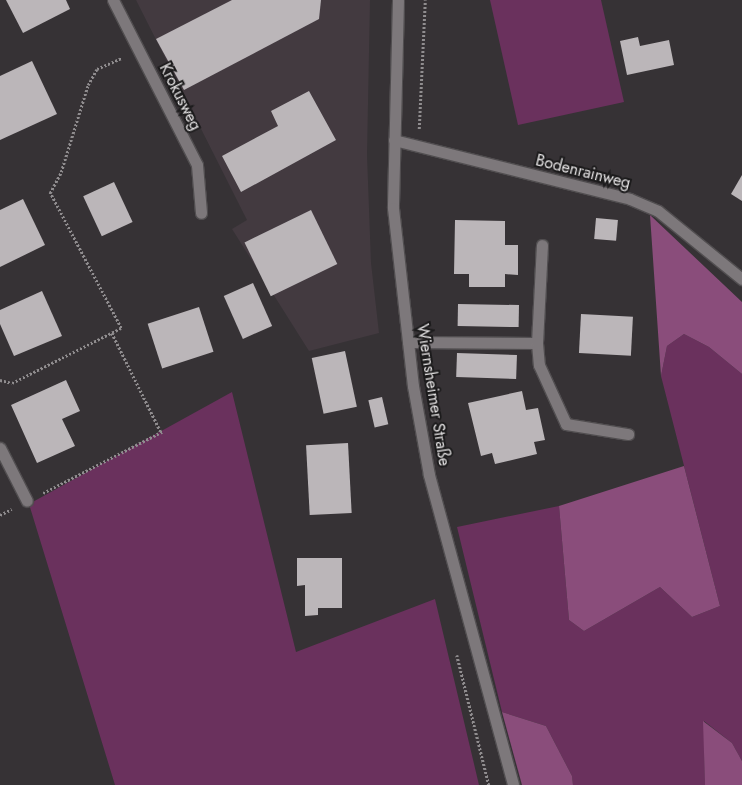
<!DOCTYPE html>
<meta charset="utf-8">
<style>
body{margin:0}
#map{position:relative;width:742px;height:785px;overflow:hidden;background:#363235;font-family:Jost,sans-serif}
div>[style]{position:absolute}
.built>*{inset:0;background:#433a40}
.green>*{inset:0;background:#6a315d}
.forest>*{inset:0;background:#8a4d7b}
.building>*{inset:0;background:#bbb6b9;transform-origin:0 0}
.path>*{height:2.5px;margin-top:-1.25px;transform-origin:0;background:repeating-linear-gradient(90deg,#908d8f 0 2px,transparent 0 4px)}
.roads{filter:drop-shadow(1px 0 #514e50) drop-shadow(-1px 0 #514e50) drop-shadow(0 1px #514e50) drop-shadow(0 -1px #514e50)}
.service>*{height:11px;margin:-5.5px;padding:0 5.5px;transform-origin:5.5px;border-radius:5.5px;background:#7d787b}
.minor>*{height:11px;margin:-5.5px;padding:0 5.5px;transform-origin:5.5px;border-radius:5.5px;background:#7d787b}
.secondary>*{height:11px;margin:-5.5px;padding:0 5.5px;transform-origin:5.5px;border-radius:5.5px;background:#7d787b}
span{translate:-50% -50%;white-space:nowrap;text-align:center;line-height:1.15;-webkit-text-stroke:4px #1c1b1c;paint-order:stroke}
.street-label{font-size:16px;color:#e4e2e3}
</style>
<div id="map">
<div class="built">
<div style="clip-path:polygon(136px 0,370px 0,367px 155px,371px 263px,379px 333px,309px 351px,232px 229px,247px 220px)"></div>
</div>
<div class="green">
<div style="clip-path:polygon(490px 0,601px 0,624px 102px,518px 125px)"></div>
<div style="clip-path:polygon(684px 334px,709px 347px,742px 374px,742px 761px,732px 743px,704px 721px,705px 785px,573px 785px,572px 776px,546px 726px,502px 712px,457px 527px,559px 506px,569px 620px,584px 631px,660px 587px,692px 617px,720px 606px,661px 376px,667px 346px)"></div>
<div style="clip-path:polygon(232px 392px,296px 652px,435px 599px,479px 785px,115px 785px,29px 504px)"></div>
</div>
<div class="forest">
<div style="clip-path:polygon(650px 215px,742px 302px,742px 374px,709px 347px,684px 334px,667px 346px,661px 376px)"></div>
<div style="clip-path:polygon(684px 466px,720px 606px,692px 617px,660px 587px,584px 631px,569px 620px,559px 506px)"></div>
<div style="clip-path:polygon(502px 712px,546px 726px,572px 776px,573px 785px,522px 785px)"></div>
<div style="clip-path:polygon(703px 721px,732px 743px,742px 761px,742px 785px,705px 785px)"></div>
</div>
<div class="building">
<div style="clip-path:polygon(6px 0,66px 0,70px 9px,23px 33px)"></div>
<div style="clip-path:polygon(232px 0,321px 0,319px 19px,184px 90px,156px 39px)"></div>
<div style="clip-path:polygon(638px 37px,640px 46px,669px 40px,674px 65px,627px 75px,620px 41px)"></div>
<div style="clip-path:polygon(32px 61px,57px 114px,0 140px,0 76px)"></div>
<div style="clip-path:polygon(309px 91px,336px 140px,241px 192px,222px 156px,278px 126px,271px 111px)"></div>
<div style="clip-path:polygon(742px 175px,742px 201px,731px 194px)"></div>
<div style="left:114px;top:182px;width:44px;height:34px;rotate:65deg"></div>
<div style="clip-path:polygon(23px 199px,45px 245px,0 267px,0 210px)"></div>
<div style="left:311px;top:210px;width:60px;height:74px;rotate:64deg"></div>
<div style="left:596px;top:218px;width:22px;height:21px;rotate:5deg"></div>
<div style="clip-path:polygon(455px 220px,505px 221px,505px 245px,518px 245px,518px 275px,505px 274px,505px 287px,469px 287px,469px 274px,454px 274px)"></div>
<div style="left:253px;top:283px;width:47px;height:32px;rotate:66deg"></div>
<div style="clip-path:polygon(42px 291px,62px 336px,14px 356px,0 324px,0 310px)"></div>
<div style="left:458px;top:304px;width:61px;height:22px;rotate:1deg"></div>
<div style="left:199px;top:307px;width:47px;height:54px;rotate:72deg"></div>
<div style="left:581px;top:314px;width:52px;height:39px;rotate:3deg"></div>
<div style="left:345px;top:351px;width:57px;height:34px;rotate:78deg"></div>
<div style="left:457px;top:353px;width:60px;height:24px;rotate:2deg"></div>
<div style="clip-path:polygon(66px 380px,80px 411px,62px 419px,75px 446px,37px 463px,11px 405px)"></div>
<div style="clip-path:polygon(522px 391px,526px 410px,538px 408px,545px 440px,534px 442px,537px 454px,495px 464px,492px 453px,481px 456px,468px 403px)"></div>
<div style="left:382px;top:397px;width:28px;height:14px;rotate:77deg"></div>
<div style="left:348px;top:443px;width:70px;height:42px;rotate:87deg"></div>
<div style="clip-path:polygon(297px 558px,342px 558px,342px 608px,318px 608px,318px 615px,305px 616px,305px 585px,297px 586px)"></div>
</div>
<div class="path">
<div style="left:419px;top:129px;width:129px;rotate:-87.3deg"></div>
<div style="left:112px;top:333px;width:110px;rotate:63.7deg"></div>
<div style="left:0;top:380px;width:12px;rotate:14deg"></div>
<div style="left:12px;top:383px;width:122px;rotate:-26.8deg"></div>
<div style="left:121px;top:328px;width:153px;rotate:-117.7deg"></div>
<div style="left:50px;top:193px;width:24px;rotate:-62deg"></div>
<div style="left:61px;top:172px;width:91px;rotate:-72.8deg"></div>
<div style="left:88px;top:85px;width:18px;rotate:-61deg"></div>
<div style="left:97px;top:69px;width:27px;rotate:-24deg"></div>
<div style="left:43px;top:493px;width:135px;rotate:-27.3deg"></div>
<div style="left:0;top:515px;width:13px;rotate:-27deg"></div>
<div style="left:457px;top:655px;width:134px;rotate:76.2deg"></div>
</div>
<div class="roads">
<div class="service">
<div style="left:408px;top:342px;width:129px;rotate:0.4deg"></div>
<div style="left:537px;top:343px;width:22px;rotate:85deg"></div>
<div style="left:539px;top:365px;width:65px;rotate:65.4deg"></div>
<div style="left:566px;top:424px;width:63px;rotate:9.2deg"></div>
<div style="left:537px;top:343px;width:98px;rotate:-87.1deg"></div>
<div style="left:0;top:448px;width:59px;rotate:63deg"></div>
</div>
<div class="minor">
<div style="left:113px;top:0;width:185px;rotate:63deg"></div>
<div style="left:197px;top:165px;width:48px;rotate:85.2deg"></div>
<div style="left:394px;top:140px;width:243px;rotate:14deg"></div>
<div style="left:630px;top:199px;width:30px;rotate:23deg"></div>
<div style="left:658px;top:211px;width:108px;rotate:39deg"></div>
</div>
<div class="secondary">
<div style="left:398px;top:0;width:208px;rotate:91.4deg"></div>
<div style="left:393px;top:208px;width:179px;rotate:83.6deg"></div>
<div style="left:413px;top:386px;width:90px;rotate:79.8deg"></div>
<div style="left:429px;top:475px;width:321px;rotate:74.8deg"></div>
</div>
</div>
<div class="street-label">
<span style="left:180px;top:97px;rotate:63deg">Krokusweg</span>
<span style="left:583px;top:172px;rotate:14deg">Bodenrainweg</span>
<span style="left:433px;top:395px;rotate:81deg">Wiernsheimer Straße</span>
</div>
</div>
